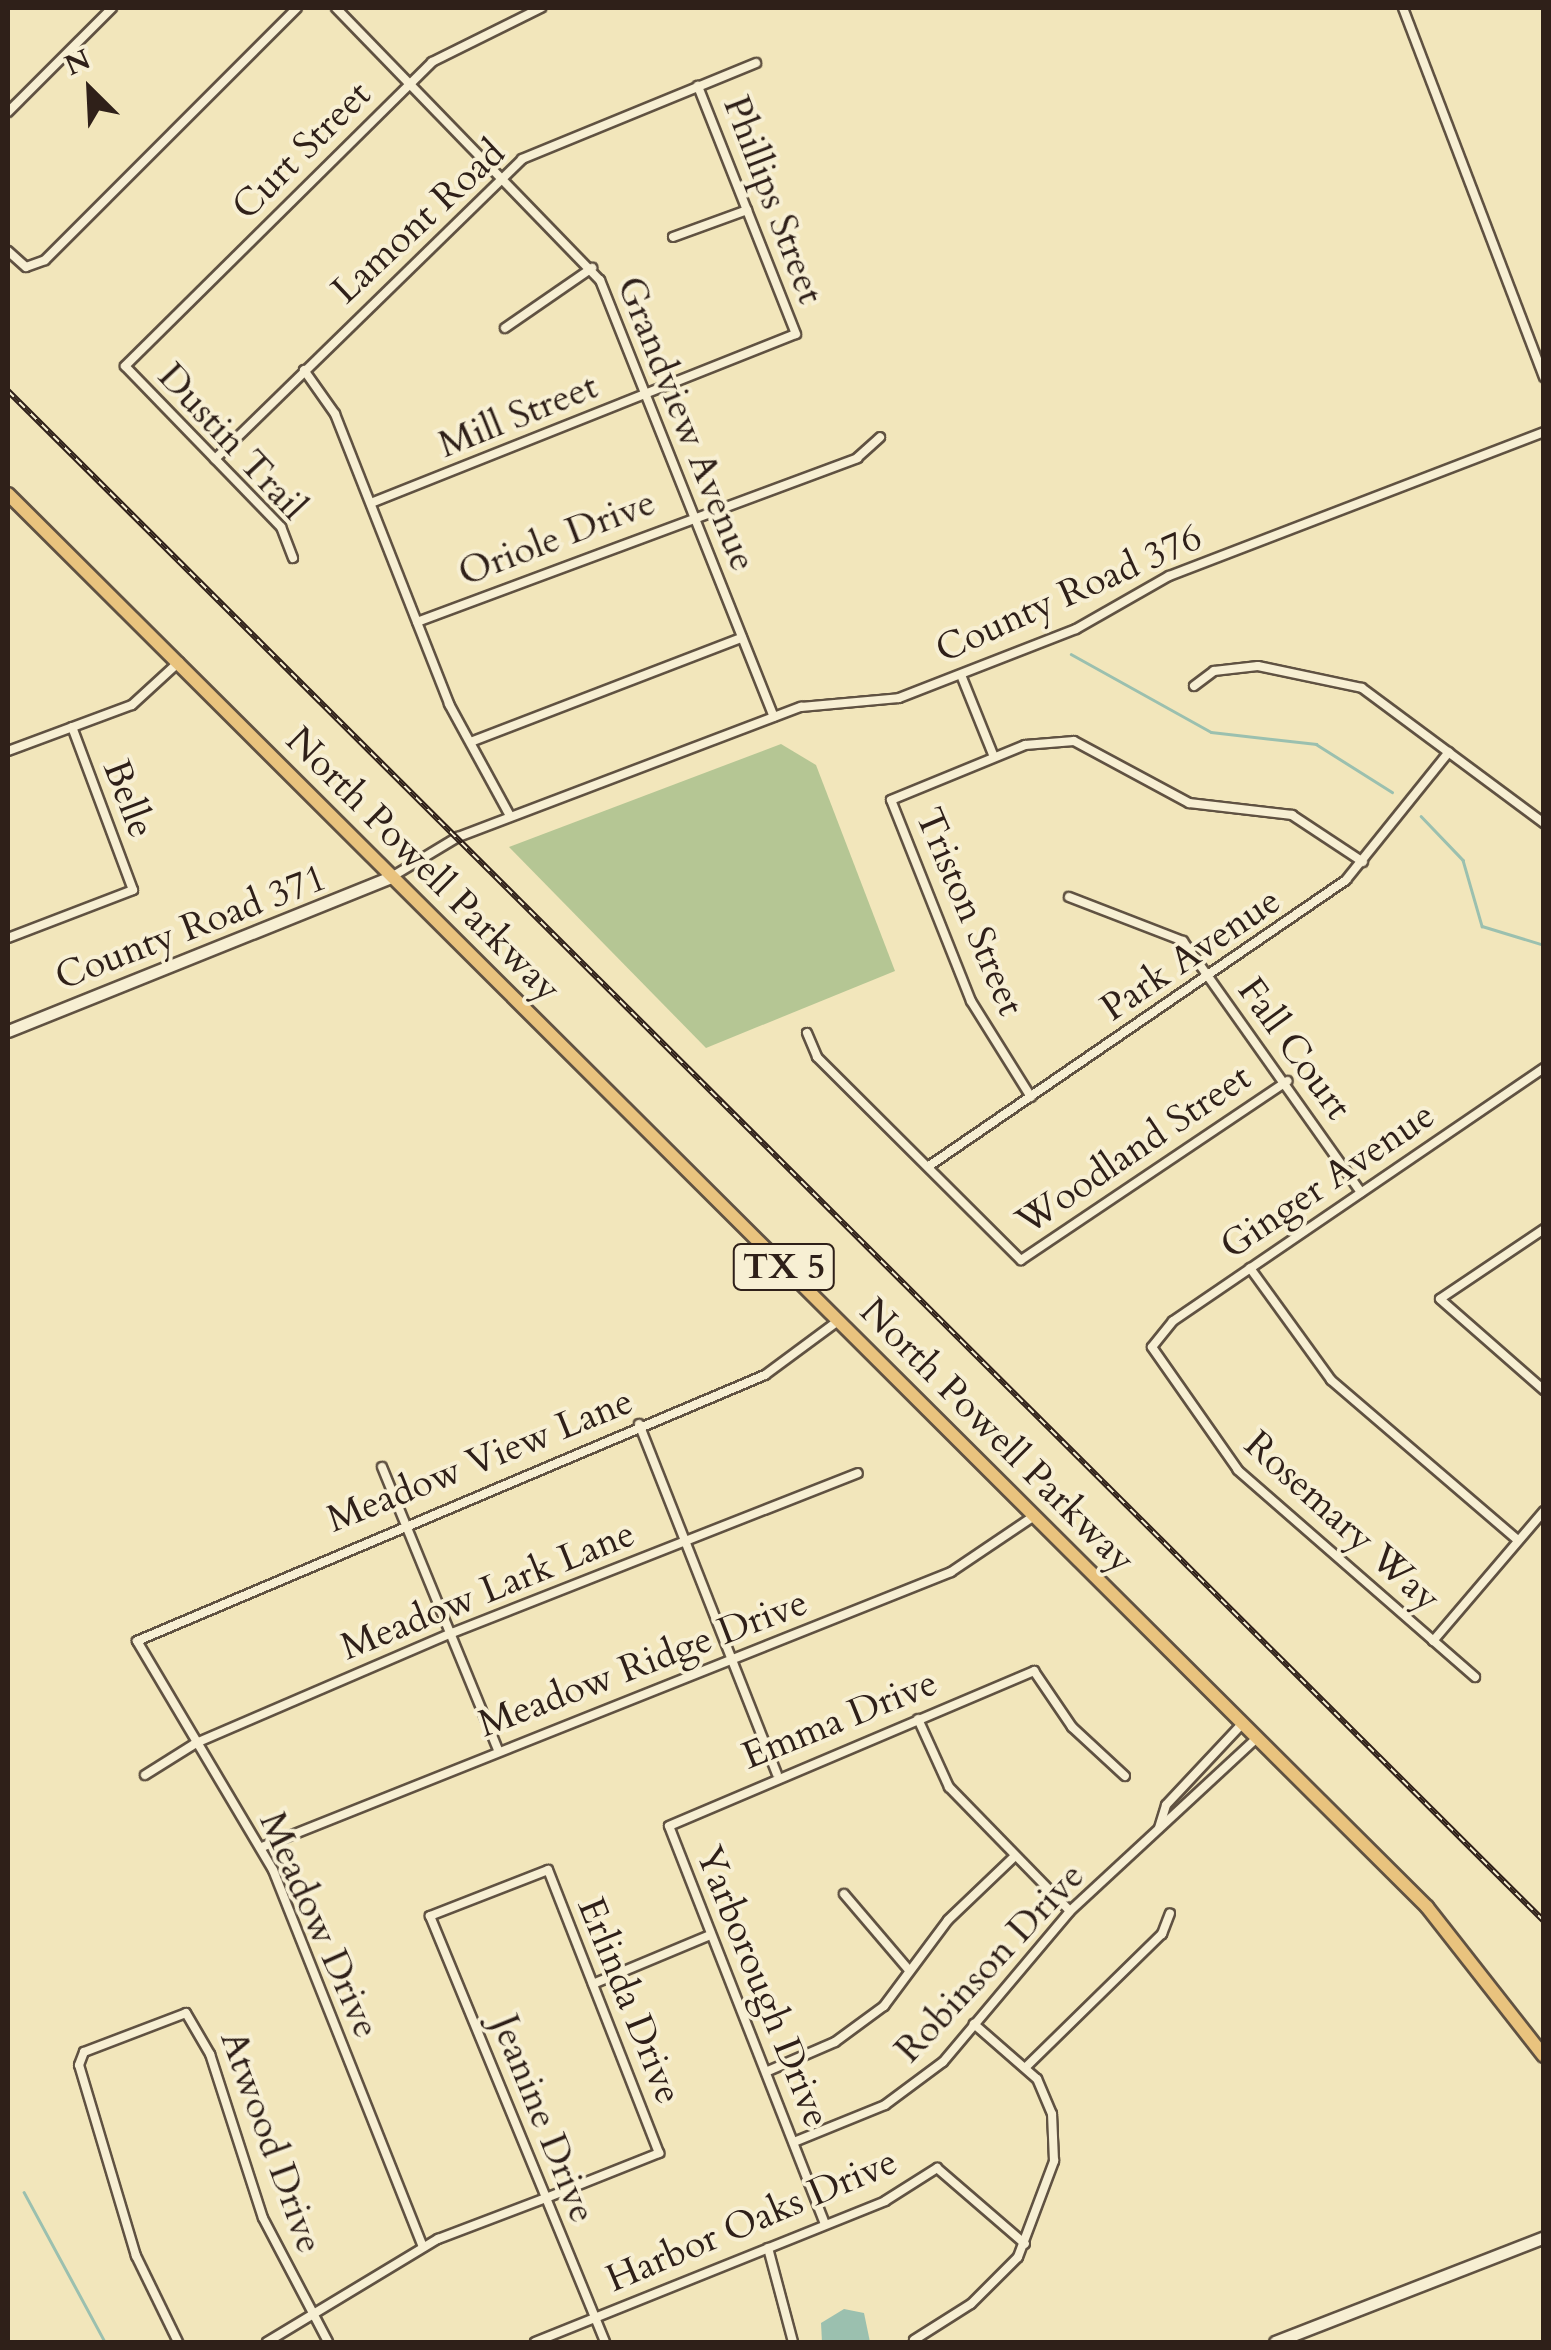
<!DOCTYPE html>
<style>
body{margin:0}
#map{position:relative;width:1551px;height:2350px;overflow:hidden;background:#f2e6bb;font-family:Cardo,serif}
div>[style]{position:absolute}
.green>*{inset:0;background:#b5c694}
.water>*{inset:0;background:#9bc0af}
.stream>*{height:2.5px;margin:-1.25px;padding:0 1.25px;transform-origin:1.25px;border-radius:1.25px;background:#9bc0af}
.roads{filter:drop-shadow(2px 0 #605242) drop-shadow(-2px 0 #605242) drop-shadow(0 2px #605242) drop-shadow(0 -2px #605242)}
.street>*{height:8px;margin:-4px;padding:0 4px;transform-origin:4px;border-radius:4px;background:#f7efd3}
.secondary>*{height:11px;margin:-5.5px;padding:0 5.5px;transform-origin:5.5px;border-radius:5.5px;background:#f7efd3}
.primary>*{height:12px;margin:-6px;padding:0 6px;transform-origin:6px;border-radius:6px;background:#e9c37e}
.rail>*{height:6px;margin-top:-3px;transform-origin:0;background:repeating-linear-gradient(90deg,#f7efd3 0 8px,#2f2019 0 16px);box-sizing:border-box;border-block:2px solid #2f2019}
span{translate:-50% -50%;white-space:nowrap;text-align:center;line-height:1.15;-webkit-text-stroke:8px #f7efd3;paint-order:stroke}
.shield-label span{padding:2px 8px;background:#f7efd3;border:2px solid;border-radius:8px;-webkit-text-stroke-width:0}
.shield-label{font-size:35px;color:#2f2019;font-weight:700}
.street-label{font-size:38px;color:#2f2019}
.frame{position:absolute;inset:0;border:10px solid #2f2019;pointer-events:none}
.north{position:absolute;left:40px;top:40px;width:100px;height:100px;-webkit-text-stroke:8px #f7efd3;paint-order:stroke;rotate:336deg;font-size:28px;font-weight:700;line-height:40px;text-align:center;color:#2f2019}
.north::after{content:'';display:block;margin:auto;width:35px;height:45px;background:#2f2019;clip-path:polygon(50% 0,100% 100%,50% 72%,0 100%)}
</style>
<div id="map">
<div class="green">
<div style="clip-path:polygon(781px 744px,816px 765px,895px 971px,706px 1048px,509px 847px)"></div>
</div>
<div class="water">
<div style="clip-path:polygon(844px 2309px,864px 2313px,870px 2342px,822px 2342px,821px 2323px)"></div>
</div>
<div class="stream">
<div style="left:1071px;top:654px;width:160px;rotate:29.1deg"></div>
<div style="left:1211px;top:732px;width:106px;rotate:6.5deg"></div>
<div style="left:1316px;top:744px;width:90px;rotate:32.3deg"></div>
<div style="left:1421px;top:816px;width:61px;rotate:46.3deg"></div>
<div style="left:1463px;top:860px;width:69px;rotate:73.9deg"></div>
<div style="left:1482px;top:926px;width:65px;rotate:17deg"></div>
<div style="left:24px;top:2192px;width:170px;rotate:61.6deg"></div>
</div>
<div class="roads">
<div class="street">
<div style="left:336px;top:8px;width:379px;rotate:45.9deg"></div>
<div style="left:600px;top:280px;width:470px;rotate:68.3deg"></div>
<div style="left:1403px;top:8px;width:395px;rotate:69.1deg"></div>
<div style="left:8px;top:112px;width:147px;rotate:-45deg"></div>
<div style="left:673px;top:237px;width:79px;rotate:-20deg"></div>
<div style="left:8px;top:251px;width:24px;rotate:42deg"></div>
<div style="left:26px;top:267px;width:20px;rotate:-20deg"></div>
<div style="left:45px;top:260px;width:356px;rotate:-45deg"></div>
<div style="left:505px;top:328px;width:106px;rotate:-34.6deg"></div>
<div style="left:304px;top:370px;width:54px;rotate:54.8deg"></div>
<div style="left:335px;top:414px;width:312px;rotate:68.5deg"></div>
<div style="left:449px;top:704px;width:128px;rotate:61.4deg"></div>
<div style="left:215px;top:459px;width:429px;rotate:-44.3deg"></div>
<div style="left:522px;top:159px;width:253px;rotate:-22.3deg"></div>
<div style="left:371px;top:503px;width:457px;rotate:-21.7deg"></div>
<div style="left:796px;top:334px;width:267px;rotate:-111.6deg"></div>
<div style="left:293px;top:558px;width:33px;rotate:-111deg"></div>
<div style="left:281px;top:527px;width:224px;rotate:-134.1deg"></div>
<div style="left:125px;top:366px;width:432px;rotate:-44.7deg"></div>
<div style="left:432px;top:62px;width:122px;rotate:-26.4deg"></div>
<div style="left:417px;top:622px;width:470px;rotate:-20.4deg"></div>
<div style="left:857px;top:458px;width:31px;rotate:-42deg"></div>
<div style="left:961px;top:675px;width:88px;rotate:68.1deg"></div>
<div style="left:1194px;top:686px;width:25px;rotate:-37deg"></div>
<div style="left:1214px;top:671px;width:44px;rotate:-6.5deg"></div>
<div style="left:1258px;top:666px;width:106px;rotate:11.9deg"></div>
<div style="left:1362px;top:688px;width:227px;rotate:36.6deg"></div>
<div style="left:473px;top:741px;width:288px;rotate:-21deg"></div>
<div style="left:8px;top:751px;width:132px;rotate:-20.4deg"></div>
<div style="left:132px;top:705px;width:64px;rotate:-42.5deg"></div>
<div style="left:393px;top:876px;width:76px;rotate:-31deg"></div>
<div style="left:458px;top:837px;width:367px;rotate:-20.8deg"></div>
<div style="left:801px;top:707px;width:98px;rotate:-5.2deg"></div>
<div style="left:899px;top:698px;width:190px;rotate:-21.3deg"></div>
<div style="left:1076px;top:629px;width:107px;rotate:-29.7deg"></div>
<div style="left:1169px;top:576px;width:402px;rotate:-21deg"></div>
<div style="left:1069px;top:897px;width:122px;rotate:21.1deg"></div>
<div style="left:1183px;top:941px;width:308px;rotate:54.7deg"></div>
<div style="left:8px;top:938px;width:134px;rotate:-21deg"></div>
<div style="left:133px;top:890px;width:174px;rotate:-110.5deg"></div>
<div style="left:807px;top:1033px;width:26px;rotate:67deg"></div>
<div style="left:817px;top:1057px;width:288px;rotate:44.9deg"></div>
<div style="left:1021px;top:1260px;width:321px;rotate:-33.9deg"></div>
<div style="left:1031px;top:1097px;width:113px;rotate:-122deg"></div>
<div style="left:971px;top:1001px;width:216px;rotate:-111.7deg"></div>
<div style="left:891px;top:800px;width:145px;rotate:-22.3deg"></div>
<div style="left:1025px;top:745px;width:49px;rotate:-4.7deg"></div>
<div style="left:1074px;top:741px;width:131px;rotate:28.3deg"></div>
<div style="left:1189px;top:803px;width:104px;rotate:6.6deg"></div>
<div style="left:1292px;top:815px;width:85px;rotate:33.5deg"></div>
<div style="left:929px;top:1166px;width:506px;rotate:-34.44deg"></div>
<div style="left:1346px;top:880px;width:164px;rotate:-51.2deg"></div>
<div style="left:1544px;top:1229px;width:125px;rotate:146.1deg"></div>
<div style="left:1440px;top:1299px;width:138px;rotate:41.2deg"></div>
<div style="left:1250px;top:1268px;width:138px;rotate:54.1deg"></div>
<div style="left:1331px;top:1380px;width:246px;rotate:40.6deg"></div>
<div style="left:639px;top:1424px;width:376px;rotate:68.5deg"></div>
<div style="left:382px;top:1467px;width:306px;rotate:67.7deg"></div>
<div style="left:1433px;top:1641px;width:171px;rotate:-49.5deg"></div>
<div style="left:1475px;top:1677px;width:315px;rotate:-138.9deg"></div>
<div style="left:1238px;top:1470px;width:150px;rotate:-125deg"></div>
<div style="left:1152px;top:1347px;width:33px;rotate:-51deg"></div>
<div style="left:1173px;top:1321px;width:449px;rotate:-34.3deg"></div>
<div style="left:918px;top:1719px;width:75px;rotate:65.5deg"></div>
<div style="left:949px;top:1787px;width:173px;rotate:45.7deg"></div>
<div style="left:145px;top:1775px;width:60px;rotate:-32.1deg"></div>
<div style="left:196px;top:1743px;width:279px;rotate:-23.3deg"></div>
<div style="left:452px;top:1633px;width:436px;rotate:-21.5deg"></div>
<div style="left:1159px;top:1828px;width:24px;rotate:-73deg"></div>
<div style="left:1166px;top:1805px;width:111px;rotate:-46.8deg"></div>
<div style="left:262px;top:1847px;width:742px;rotate:-21.76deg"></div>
<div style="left:951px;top:1572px;width:100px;rotate:-34deg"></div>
<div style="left:844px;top:1894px;width:99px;rotate:49.5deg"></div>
<div style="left:593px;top:1984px;width:127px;rotate:-22.7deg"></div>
<div style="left:1027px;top:2066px;width:189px;rotate:-44.4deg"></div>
<div style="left:1162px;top:1934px;width:22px;rotate:-69deg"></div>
<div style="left:768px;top:2071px;width:73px;rotate:-23.4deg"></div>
<div style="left:835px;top:2042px;width:61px;rotate:-36.3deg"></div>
<div style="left:884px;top:2006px;width:107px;rotate:-53.3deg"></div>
<div style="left:948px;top:1920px;width:93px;rotate:-43.7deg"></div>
<div style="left:794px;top:2142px;width:98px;rotate:-22.1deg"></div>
<div style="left:885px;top:2105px;width:72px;rotate:-36.6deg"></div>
<div style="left:943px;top:2062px;width:197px;rotate:-49.9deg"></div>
<div style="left:1070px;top:1911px;width:256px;rotate:-42.8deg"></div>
<div style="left:825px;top:2224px;width:427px;rotate:-111.4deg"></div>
<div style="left:669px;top:1826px;width:397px;rotate:-23deg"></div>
<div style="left:1034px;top:1671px;width:68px;rotate:55.8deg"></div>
<div style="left:1072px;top:1727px;width:72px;rotate:42.8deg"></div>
<div style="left:423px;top:2247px;width:406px;rotate:-111.7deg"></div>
<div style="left:273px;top:1870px;width:266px;rotate:-120.7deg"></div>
<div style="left:137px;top:1641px;width:682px;rotate:-22.96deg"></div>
<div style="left:765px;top:1375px;width:91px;rotate:-36.5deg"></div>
<div style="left:768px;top:2248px;width:97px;rotate:75.1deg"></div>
<div style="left:914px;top:2340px;width:67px;rotate:-32.3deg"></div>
<div style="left:971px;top:2304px;width:66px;rotate:-45deg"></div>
<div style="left:1018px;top:2257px;width:103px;rotate:-69.4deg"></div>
<div style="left:1054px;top:2161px;width:47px;rotate:-92.4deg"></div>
<div style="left:1052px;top:2114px;width:38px;rotate:-113deg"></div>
<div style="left:1037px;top:2079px;width:84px;rotate:-138.9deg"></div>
<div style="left:178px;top:2342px;width:96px;rotate:-116deg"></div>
<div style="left:136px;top:2256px;width:199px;rotate:-106.6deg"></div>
<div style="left:79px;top:2065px;width:14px;rotate:-69deg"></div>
<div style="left:84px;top:2052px;width:109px;rotate:-20.9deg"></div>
<div style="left:186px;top:2013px;width:48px;rotate:59.7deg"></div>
<div style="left:210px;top:2054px;width:172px;rotate:72.1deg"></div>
<div style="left:263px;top:2218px;width:140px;rotate:62.3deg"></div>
<div style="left:267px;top:2342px;width:200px;rotate:-31.1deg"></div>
<div style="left:438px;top:2239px;width:116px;rotate:-20.8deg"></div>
<div style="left:546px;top:2198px;width:122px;rotate:-21.7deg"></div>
<div style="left:659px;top:2153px;width:304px;rotate:-111.4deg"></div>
<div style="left:548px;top:1870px;width:127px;rotate:158.7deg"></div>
<div style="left:430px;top:1916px;width:305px;rotate:67.6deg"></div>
<div style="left:546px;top:2198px;width:156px;rotate:67.7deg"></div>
<div style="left:535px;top:2342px;width:377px;rotate:-21.9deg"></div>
<div style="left:885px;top:2201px;width:62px;rotate:-32.4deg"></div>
<div style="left:937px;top:2168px;width:116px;rotate:40.8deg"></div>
</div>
<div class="secondary">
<div style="left:8px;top:1031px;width:415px;rotate:-21.9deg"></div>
<div style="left:1275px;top:2342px;width:289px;rotate:-21.3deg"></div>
</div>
<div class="primary">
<div style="left:8px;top:494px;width:2003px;rotate:44.88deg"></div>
<div style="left:1427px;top:1907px;width:189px;rotate:51.9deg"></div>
</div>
</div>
<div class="rail">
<div style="left:8px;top:391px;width:2168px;rotate:44.89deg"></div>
</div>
<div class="shield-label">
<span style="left:784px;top:1267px">TX 5</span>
</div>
<div class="street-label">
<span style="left:302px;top:151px;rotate:-45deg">Curt Street</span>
<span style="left:773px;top:200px;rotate:69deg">Phillips Street</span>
<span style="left:419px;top:222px;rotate:-43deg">Lamont Road</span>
<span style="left:518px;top:416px;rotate:-22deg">Mill Street</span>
<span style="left:686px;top:424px;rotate:68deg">Grandview Avenue</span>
<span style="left:232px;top:442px;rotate:47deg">Dustin Trail</span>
<span style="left:557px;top:538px;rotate:-21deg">Oriole Drive</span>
<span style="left:1069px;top:594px;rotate:-24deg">County Road 376</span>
<span style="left:128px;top:799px;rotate:69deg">Belle</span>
<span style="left:423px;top:865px;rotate:45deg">North Powell Parkway</span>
<span style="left:969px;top:912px;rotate:67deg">Triston Street</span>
<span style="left:191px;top:928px;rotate:-21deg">County Road 371</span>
<span style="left:1191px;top:955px;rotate:-34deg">Park Avenue</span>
<span style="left:1294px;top:1049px;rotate:54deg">Fall Court</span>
<span style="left:1134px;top:1150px;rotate:-34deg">Woodland Street</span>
<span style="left:1328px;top:1181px;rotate:-34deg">Ginger Avenue</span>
<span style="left:997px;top:1436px;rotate:45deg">North Powell Parkway</span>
<span style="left:480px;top:1461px;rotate:-22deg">Meadow View Lane</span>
<span style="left:1342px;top:1522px;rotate:42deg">Rosemary Way</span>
<span style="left:488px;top:1591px;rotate:-22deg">Meadow Lark Lane</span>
<span style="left:643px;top:1664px;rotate:-21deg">Meadow Ridge Drive</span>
<span style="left:840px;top:1720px;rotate:-22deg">Emma Drive</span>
<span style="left:319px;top:1925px;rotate:66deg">Meadow Drive</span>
<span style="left:990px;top:1963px;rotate:-47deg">Robinson Drive</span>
<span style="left:762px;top:1987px;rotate:68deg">Yarborough Drive</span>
<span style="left:629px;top:2001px;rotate:68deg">Erlinda Drive</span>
<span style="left:543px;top:2119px;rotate:68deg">Jeanine Drive</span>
<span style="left:271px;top:2142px;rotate:70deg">Atwood Drive</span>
<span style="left:752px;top:2221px;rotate:-23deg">Harbor Oaks Drive</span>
</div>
<div class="frame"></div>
<div class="north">N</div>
</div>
